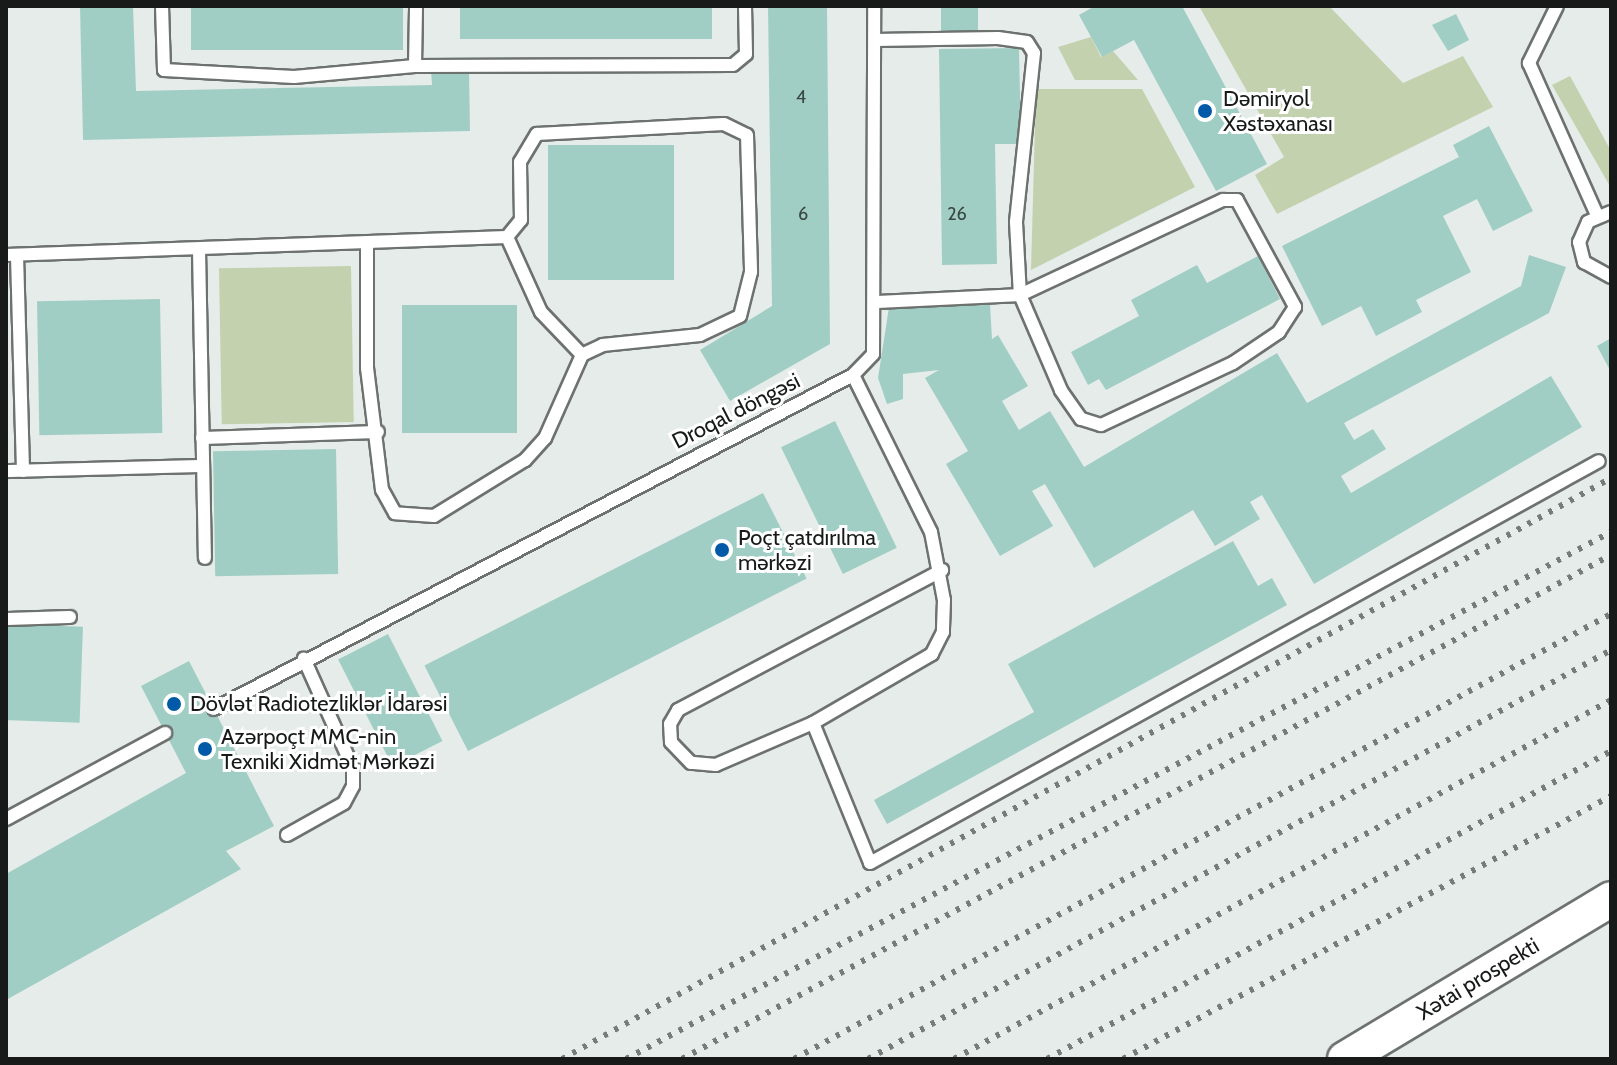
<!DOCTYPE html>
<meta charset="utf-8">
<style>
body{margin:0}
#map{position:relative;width:1617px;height:1065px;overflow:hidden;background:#e6ece9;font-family:Cabin,sans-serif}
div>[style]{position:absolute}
.green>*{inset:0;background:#c3d1af;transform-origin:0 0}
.building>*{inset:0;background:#a1cec4;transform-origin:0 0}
.roads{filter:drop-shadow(2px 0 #6d726f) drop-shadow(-2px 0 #6d726f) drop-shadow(0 2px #6d726f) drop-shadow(0 -2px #6d726f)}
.service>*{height:12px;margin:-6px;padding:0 6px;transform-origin:6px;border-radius:6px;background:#fff}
.secondary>*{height:34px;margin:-17px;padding:0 17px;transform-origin:17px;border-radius:17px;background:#fff}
.rail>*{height:6px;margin-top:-3px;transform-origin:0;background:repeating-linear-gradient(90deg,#777b79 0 4px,transparent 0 12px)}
.dots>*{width:22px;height:22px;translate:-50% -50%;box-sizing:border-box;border:4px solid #fff;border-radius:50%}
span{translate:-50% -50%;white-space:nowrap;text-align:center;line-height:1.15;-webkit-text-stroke:6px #fff;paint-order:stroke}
.number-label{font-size:18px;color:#3a4743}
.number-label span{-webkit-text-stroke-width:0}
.poi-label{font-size:22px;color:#171a18}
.left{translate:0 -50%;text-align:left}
.street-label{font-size:22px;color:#171a18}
.frame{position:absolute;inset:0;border:8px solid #171a18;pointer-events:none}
</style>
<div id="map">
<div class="green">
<div style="clip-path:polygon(1199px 6px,1329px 6px,1403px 83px,1463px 56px,1493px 107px,1277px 214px,1255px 175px,1284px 157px)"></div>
<div style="clip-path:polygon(1091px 37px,1101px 57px,1113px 51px,1138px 80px,1075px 80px,1058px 47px)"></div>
<div style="clip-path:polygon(1570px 76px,1611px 151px,1611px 188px,1552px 85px)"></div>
<div style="clip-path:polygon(1036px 89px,1142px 89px,1195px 187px,1031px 270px)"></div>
<div style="left:351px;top:266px;width:156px;height:132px;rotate:89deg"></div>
</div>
<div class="building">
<div style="clip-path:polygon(80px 6px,133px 6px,136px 91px,432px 85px,431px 70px,469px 69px,470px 131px,83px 140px)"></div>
<div style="left:191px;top:6px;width:212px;height:44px"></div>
<div style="left:460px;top:6px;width:252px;height:33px"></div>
<div style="clip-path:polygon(768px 6px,827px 6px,830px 344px,730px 401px,700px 350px,772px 306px)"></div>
<div style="left:941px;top:6px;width:37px;height:26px"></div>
<div style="clip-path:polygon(1095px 6px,1182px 6px,1267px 164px,1216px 191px,1134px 40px,1102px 57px,1079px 15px)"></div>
<div style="clip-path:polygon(1456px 14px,1469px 40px,1448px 51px,1432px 25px)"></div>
<div style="clip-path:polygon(1019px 48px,1021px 144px,995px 144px,997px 264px,942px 265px,939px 49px)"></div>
<div style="clip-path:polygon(1489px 126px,1533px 211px,1493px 231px,1477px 199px,1443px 216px,1471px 272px,1416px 300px,1422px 312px,1376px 336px,1361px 306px,1322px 326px,1282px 246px,1459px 157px,1453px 145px)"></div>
<div style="left:674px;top:145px;width:135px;height:126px;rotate:90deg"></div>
<div style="clip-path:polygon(1529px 255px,1566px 267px,1549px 313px,1344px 423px,1354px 440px,1373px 429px,1386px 449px,1341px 476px,1351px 493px,1551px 376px,1582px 427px,1314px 584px,1262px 495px,1250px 502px,1260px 519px,1215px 546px,1193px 510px,1094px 568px,1045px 484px,1032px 491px,1053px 526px,1000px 556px,946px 464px,968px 451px,925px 378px,939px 370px,903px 374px,903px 399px,887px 404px,878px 378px,889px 307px,990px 304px,992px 339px,998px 335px,1028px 386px,1002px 401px,1019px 430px,1050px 411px,1084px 467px,1277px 353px,1307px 403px,1521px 286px)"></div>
<div style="clip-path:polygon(1258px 256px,1280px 299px,1106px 390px,1099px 379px,1088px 385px,1071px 352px,1139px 316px,1131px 300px,1197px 265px,1207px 283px)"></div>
<div style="left:160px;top:299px;width:134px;height:123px;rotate:89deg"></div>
<div style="left:402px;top:305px;width:115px;height:128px"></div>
<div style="clip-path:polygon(1611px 338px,1611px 372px,1597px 346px)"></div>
<div style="left:835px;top:421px;width:141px;height:60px;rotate:64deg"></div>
<div style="left:336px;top:449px;width:125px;height:123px;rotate:89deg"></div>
<div style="left:763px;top:493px;width:96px;height:380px;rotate:63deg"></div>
<div style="clip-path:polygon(1233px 541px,1258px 586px,1272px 578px,1287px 605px,887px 824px,874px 800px,1034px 712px,1008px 664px)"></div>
<div style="left:6px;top:624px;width:77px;height:96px;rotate:2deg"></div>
<div style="left:388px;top:634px;width:120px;height:56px;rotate:63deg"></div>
<div style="clip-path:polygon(189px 661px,274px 826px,226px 851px,241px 869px,6px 1000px,6px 874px,186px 773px,141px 686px)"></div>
</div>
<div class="roads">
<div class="service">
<div style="left:162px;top:6px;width:64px;rotate:88.2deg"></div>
<div style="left:164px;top:70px;width:130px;rotate:3.1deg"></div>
<div style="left:294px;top:77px;width:121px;rotate:-5.2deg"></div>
<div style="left:415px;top:66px;width:60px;rotate:-89deg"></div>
<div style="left:1557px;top:6px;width:64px;rotate:116.2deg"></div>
<div style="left:1529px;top:63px;width:167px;rotate:65.9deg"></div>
<div style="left:875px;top:40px;width:123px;rotate:-0.9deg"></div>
<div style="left:998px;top:38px;width:29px;rotate:8deg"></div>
<div style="left:1027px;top:42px;width:13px;rotate:58deg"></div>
<div style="left:1034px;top:53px;width:170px;rotate:96.1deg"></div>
<div style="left:1016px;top:222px;width:73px;rotate:86.9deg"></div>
<div style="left:1020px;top:295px;width:142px;rotate:177.2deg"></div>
<div style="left:415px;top:66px;width:318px;rotate:-0.2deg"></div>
<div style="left:733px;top:65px;width:17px;rotate:-40deg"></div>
<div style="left:746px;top:54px;width:48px;rotate:-91.2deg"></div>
<div style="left:1223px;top:200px;width:14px"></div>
<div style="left:1237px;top:200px;width:122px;rotate:61.5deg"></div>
<div style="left:1295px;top:307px;width:30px;rotate:123deg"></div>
<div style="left:1279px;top:332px;width:55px;rotate:146deg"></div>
<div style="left:1233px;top:363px;width:146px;rotate:154.8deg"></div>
<div style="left:1101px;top:425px;width:21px;rotate:-163deg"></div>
<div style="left:1081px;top:419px;width:35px;rotate:-125deg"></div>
<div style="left:1061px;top:390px;width:103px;rotate:-113.3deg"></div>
<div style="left:1020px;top:295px;width:224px;rotate:-25.1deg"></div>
<div style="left:1611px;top:212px;width:25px;rotate:157deg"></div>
<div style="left:1588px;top:222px;width:22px;rotate:114deg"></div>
<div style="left:1579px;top:242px;width:21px;rotate:76deg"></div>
<div style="left:1584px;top:262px;width:31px;rotate:29deg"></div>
<div style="left:507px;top:237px;width:82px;rotate:65.6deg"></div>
<div style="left:541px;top:312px;width:59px;rotate:46.4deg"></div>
<div style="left:199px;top:250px;width:308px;rotate:88.9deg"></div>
<div style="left:6px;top:255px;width:501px;rotate:-2.06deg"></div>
<div style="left:507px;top:237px;width:22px;rotate:-51deg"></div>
<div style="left:521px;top:220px;width:58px;rotate:-91deg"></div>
<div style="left:520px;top:162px;width:33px;rotate:-59deg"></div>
<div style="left:537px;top:134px;width:187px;rotate:-3.1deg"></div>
<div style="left:724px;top:124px;width:25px;rotate:26deg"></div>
<div style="left:747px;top:135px;width:137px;rotate:88.3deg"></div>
<div style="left:751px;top:272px;width:45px;rotate:104deg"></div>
<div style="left:740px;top:316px;width:44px;rotate:154.6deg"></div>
<div style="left:700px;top:335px;width:98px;rotate:174.1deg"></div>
<div style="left:603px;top:345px;width:23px;rotate:155deg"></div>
<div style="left:582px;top:355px;width:91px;rotate:114deg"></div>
<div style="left:545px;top:438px;width:30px;rotate:132deg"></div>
<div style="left:525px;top:460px;width:107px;rotate:148.4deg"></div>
<div style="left:434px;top:516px;width:39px;rotate:-176deg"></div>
<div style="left:395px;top:513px;width:26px;rotate:-119deg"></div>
<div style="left:382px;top:490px;width:123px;rotate:-97deg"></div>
<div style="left:367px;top:368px;width:121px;rotate:-90deg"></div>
<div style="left:17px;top:255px;width:216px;rotate:88.4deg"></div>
<div style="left:853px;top:375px;width:175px;rotate:63.6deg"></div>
<div style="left:931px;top:532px;width:69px;rotate:79.2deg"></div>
<div style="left:944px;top:600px;width:32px;rotate:92deg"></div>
<div style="left:943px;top:632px;width:25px;rotate:117deg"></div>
<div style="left:932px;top:654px;width:138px;rotate:149.9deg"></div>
<div style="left:813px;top:723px;width:151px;rotate:67.8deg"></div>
<div style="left:870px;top:863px;width:832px;rotate:-28.87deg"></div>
<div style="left:202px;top:438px;width:176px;rotate:-2deg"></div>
<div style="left:6px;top:471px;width:197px;rotate:-1.5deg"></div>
<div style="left:6px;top:619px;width:64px;rotate:-1.8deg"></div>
<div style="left:214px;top:709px;width:721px;rotate:-27.6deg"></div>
<div style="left:853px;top:375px;width:29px;rotate:-46deg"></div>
<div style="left:873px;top:354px;width:348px;rotate:-89.8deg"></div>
<div style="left:813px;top:723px;width:106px;rotate:156.6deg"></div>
<div style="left:716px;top:765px;width:25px;rotate:-175deg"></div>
<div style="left:691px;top:763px;width:29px;rotate:-134deg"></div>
<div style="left:671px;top:742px;width:18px;rotate:-93deg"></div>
<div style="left:670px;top:724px;width:16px;rotate:-60deg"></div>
<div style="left:678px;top:710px;width:299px;rotate:-27.9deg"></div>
<div style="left:6px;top:819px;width:181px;rotate:-28.4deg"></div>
<div style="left:287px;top:835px;width:65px;rotate:-29.3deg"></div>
<div style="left:344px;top:803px;width:19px;rotate:-62deg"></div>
<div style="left:353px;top:786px;width:18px;rotate:-90deg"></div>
<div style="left:353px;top:768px;width:120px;rotate:-114.2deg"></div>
</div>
<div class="secondary">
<div style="left:1345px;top:1059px;width:310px;rotate:-31deg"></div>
</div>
</div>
<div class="rail">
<div style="left:562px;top:1059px;width:1199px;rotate:-28.98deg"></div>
<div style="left:626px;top:1059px;width:1117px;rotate:-28.15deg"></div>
<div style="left:682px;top:1059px;width:1057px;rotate:-28.48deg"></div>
<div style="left:794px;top:1059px;width:930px;rotate:-28.58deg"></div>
<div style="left:868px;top:1059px;width:848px;rotate:-28.83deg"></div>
<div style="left:954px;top:1059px;width:749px;rotate:-28.65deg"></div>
<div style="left:1047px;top:1059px;width:643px;rotate:-28.64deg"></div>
<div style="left:1123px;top:1059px;width:554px;rotate:-28.32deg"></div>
</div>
<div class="dots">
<div style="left:1205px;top:111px;background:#005aa7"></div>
<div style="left:722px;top:550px;background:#005aa7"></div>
<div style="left:174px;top:704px;background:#005aa7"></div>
<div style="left:205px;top:749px;background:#005aa7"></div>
</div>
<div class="number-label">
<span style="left:801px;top:97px">4</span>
<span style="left:803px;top:214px">6</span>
<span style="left:957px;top:214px">26</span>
</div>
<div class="poi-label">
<span class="left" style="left:1223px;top:111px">Dəmiryol<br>Xəstəxanası</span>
<span class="left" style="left:738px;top:550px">Poçt çatdırılma<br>mərkəzi</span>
<span class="left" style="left:190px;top:704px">Dövlət Radiotezliklər İdarəsi</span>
<span class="left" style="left:221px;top:749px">Azərpoçt MMC-nin<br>Texniki Xidmət Mərkəzi</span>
</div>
<div class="street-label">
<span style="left:736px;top:411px;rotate:-27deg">Droqal döngəsi</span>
<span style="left:1478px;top:979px;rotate:-31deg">Xətai prospekti</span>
</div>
<div class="frame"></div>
</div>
